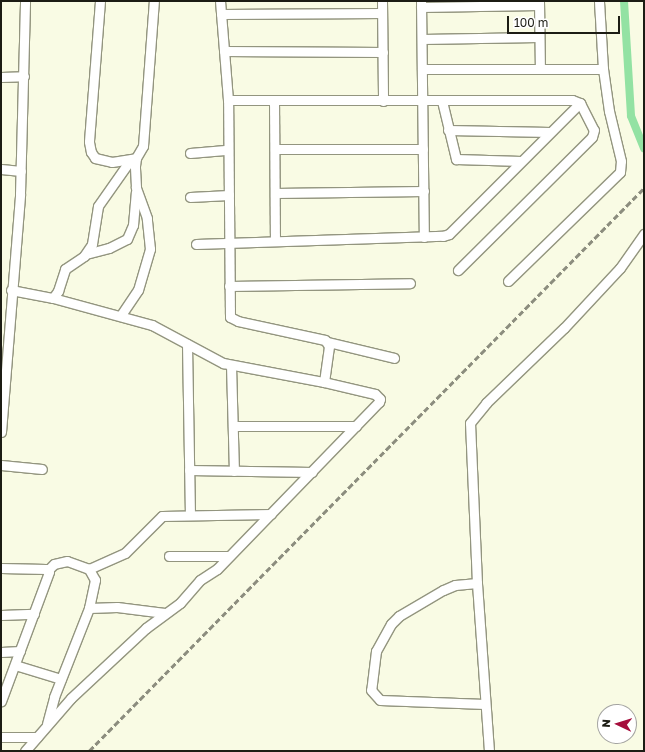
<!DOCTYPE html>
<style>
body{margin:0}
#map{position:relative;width:645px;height:752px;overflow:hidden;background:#f9fbe4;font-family:"Golos Text",sans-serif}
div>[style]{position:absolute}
.canal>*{height:8px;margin:-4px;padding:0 4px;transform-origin:4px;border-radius:4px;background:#93e2a3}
.roads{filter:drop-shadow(1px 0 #93957f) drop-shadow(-1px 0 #93957f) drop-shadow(0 1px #93957f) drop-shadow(0 -1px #93957f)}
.minor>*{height:9px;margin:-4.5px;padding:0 4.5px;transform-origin:4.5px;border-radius:4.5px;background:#fff}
.rail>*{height:2.5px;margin-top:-1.25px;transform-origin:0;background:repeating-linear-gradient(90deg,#8c8d7e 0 6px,transparent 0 9px)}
span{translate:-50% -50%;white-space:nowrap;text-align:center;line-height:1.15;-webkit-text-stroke:3px #fff;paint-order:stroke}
.frame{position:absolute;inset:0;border:2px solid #1c1c14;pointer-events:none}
.north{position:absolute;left:597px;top:704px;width:40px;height:40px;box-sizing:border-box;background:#fff;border:1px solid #a4a4a1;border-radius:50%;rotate:274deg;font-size:11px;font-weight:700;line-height:16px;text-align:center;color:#1c1c14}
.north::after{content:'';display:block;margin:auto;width:14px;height:18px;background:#a60e3c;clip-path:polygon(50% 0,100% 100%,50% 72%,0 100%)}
.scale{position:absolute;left:507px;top:16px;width:113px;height:18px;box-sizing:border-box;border:2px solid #1c1c14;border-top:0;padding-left:5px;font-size:12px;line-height:14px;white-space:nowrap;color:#1c1c14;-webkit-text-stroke:3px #fff;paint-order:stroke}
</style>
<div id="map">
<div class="canal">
<div style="left:624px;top:1px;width:115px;rotate:86.5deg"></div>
<div style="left:631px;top:116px;width:35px;rotate:68deg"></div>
</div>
<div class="roads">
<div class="minor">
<div style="left:100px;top:1px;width:141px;rotate:94.5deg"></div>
<div style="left:89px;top:142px;width:10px;rotate:79deg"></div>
<div style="left:91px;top:152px;width:7px;rotate:56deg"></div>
<div style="left:95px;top:158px;width:17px;rotate:13deg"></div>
<div style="left:112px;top:162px;width:24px;rotate:-9deg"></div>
<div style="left:382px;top:1px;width:100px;rotate:89.4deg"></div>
<div style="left:421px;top:1px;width:236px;rotate:89.3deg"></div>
<div style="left:539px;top:1px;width:68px;rotate:89.2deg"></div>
<div style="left:421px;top:7px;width:118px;rotate:-1deg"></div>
<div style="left:221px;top:14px;width:161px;rotate:-0.4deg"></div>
<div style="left:422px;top:39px;width:116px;rotate:-1deg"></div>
<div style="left:224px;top:51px;width:159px;rotate:0.4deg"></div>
<div style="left:422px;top:69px;width:181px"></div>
<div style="left:1px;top:77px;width:23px;rotate:-2deg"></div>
<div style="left:228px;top:100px;width:344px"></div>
<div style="left:572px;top:100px;width:9px;rotate:21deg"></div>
<div style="left:580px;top:103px;width:30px;rotate:63deg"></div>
<div style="left:594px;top:130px;width:7px;rotate:106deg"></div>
<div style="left:592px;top:137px;width:189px;rotate:135.2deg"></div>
<div style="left:274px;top:101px;width:140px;rotate:89.6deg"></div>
<div style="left:442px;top:101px;width:60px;rotate:76.4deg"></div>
<div style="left:456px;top:159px;width:65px;rotate:1.8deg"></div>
<div style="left:448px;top:130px;width:102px;rotate:1.1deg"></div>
<div style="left:275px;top:149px;width:148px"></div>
<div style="left:190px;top:153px;width:38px;rotate:-5deg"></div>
<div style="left:1px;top:169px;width:20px;rotate:6deg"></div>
<div style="left:275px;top:193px;width:149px;rotate:-0.8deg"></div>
<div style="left:190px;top:197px;width:39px;rotate:-3deg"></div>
<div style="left:196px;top:244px;width:247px;rotate:-1.9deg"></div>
<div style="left:443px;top:236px;width:6px;rotate:-18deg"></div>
<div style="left:449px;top:234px;width:185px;rotate:-45deg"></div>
<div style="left:86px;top:254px;width:24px;rotate:-15deg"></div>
<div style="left:109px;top:248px;width:20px;rotate:-27deg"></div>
<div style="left:127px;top:239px;width:15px;rotate:-67deg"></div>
<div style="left:133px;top:225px;width:33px;rotate:-85deg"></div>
<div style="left:508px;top:281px;width:156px;rotate:-44.2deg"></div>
<div style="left:620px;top:172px;width:11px;rotate:-85deg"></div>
<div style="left:621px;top:161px;width:51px;rotate:-103.5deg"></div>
<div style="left:609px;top:111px;width:42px;rotate:-98.1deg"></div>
<div style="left:603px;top:69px;width:68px;rotate:-93.4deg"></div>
<div style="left:229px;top:286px;width:181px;rotate:-0.9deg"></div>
<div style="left:11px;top:290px;width:43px;rotate:10.8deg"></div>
<div style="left:53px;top:298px;width:103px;rotate:15.3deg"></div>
<div style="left:152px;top:325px;width:81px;rotate:28.2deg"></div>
<div style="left:223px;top:363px;width:103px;rotate:10.7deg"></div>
<div style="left:53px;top:298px;width:9px;rotate:-54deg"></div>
<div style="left:58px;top:291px;width:23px;rotate:-72deg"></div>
<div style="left:65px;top:269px;width:23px;rotate:-34deg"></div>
<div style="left:84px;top:256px;width:14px;rotate:-56deg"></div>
<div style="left:92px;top:244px;width:38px;rotate:-81deg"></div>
<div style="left:98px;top:206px;width:57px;rotate:-54.9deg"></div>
<div style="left:121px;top:315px;width:30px;rotate:-56deg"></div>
<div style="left:138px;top:290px;width:43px;rotate:-73.7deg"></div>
<div style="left:150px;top:249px;width:31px;rotate:-96deg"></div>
<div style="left:147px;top:218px;width:33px;rotate:-110deg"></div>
<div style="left:136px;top:187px;width:21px;rotate:-93deg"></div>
<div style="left:135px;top:166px;width:8px;rotate:-83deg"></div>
<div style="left:136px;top:158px;width:14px;rotate:-60deg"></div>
<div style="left:143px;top:146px;width:145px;rotate:-85.7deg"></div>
<div style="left:328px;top:342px;width:68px;rotate:13.6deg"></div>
<div style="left:187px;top:344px;width:170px;rotate:89deg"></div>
<div style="left:231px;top:365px;width:106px;rotate:88.4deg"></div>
<div style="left:233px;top:426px;width:123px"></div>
<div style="left:1px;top:432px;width:239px;rotate:-85.4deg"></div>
<div style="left:20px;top:194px;width:193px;rotate:-88.5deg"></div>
<div style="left:1px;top:465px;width:41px;rotate:5.6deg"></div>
<div style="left:189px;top:470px;width:123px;rotate:0.9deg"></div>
<div style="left:169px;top:556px;width:60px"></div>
<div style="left:1px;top:568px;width:45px;rotate:1.3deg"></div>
<div style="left:46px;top:569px;width:4px;rotate:45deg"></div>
<div style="left:49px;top:572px;width:138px;rotate:110.4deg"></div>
<div style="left:89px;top:569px;width:39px;rotate:-24deg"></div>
<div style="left:125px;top:553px;width:52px;rotate:-45deg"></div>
<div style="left:162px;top:516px;width:109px;rotate:-1.1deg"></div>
<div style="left:477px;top:583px;width:22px;rotate:175deg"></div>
<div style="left:455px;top:585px;width:13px;rotate:157deg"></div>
<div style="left:443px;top:590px;width:51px;rotate:149.4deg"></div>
<div style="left:399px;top:616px;width:11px;rotate:135deg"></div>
<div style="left:391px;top:624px;width:31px;rotate:119deg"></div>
<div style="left:376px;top:651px;width:39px;rotate:97deg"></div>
<div style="left:371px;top:690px;width:13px;rotate:48deg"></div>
<div style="left:380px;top:700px;width:105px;rotate:2.2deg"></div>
<div style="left:89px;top:608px;width:28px;rotate:-2deg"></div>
<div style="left:117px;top:607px;width:48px;rotate:7.1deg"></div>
<div style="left:1px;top:615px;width:33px;rotate:-2deg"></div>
<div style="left:1px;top:652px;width:19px;rotate:-3deg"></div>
<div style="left:15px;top:665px;width:48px;rotate:16.9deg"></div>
<div style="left:47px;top:724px;width:28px;rotate:-75deg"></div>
<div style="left:54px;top:697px;width:96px;rotate:-68.5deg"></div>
<div style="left:89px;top:608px;width:29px;rotate:-78deg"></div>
<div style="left:95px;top:580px;width:13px;rotate:-119deg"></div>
<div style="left:89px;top:569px;width:23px;rotate:-160deg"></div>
<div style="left:67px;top:561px;width:13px;rotate:167deg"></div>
<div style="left:54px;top:564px;width:8px;rotate:135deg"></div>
<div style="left:1px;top:737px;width:36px"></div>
<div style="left:25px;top:751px;width:70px;rotate:-49deg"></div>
<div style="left:71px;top:698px;width:103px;rotate:-43deg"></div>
<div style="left:146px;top:628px;width:42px;rotate:-36.3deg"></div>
<div style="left:180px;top:603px;width:30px;rotate:-49deg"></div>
<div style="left:200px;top:580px;width:20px;rotate:-33deg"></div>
<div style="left:217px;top:569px;width:233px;rotate:-45.9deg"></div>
<div style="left:379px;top:402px;width:3px;rotate:-72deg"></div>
<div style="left:380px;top:399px;width:7px;rotate:-135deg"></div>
<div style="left:375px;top:394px;width:52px;rotate:-166.8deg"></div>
<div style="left:324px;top:382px;width:36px;rotate:-82deg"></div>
<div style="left:329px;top:346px;width:7px;rotate:-124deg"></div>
<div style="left:325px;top:340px;width:89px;rotate:-167.7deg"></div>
<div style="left:238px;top:321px;width:9px;rotate:-153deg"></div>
<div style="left:230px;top:317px;width:217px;rotate:-90.5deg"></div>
<div style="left:228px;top:100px;width:99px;rotate:-94.6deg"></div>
<div style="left:489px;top:751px;width:168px;rotate:-94.1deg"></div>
<div style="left:477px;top:583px;width:160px;rotate:-92.5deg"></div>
<div style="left:470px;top:423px;width:26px;rotate:-51deg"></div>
<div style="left:486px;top:403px;width:108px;rotate:-43.9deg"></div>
<div style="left:564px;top:328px;width:82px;rotate:-47deg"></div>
<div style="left:620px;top:268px;width:42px;rotate:-54.8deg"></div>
</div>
</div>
<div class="rail">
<div style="left:89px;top:751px;width:791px;rotate:-45.41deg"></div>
</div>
<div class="frame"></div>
<div class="north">N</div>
<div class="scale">100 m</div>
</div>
